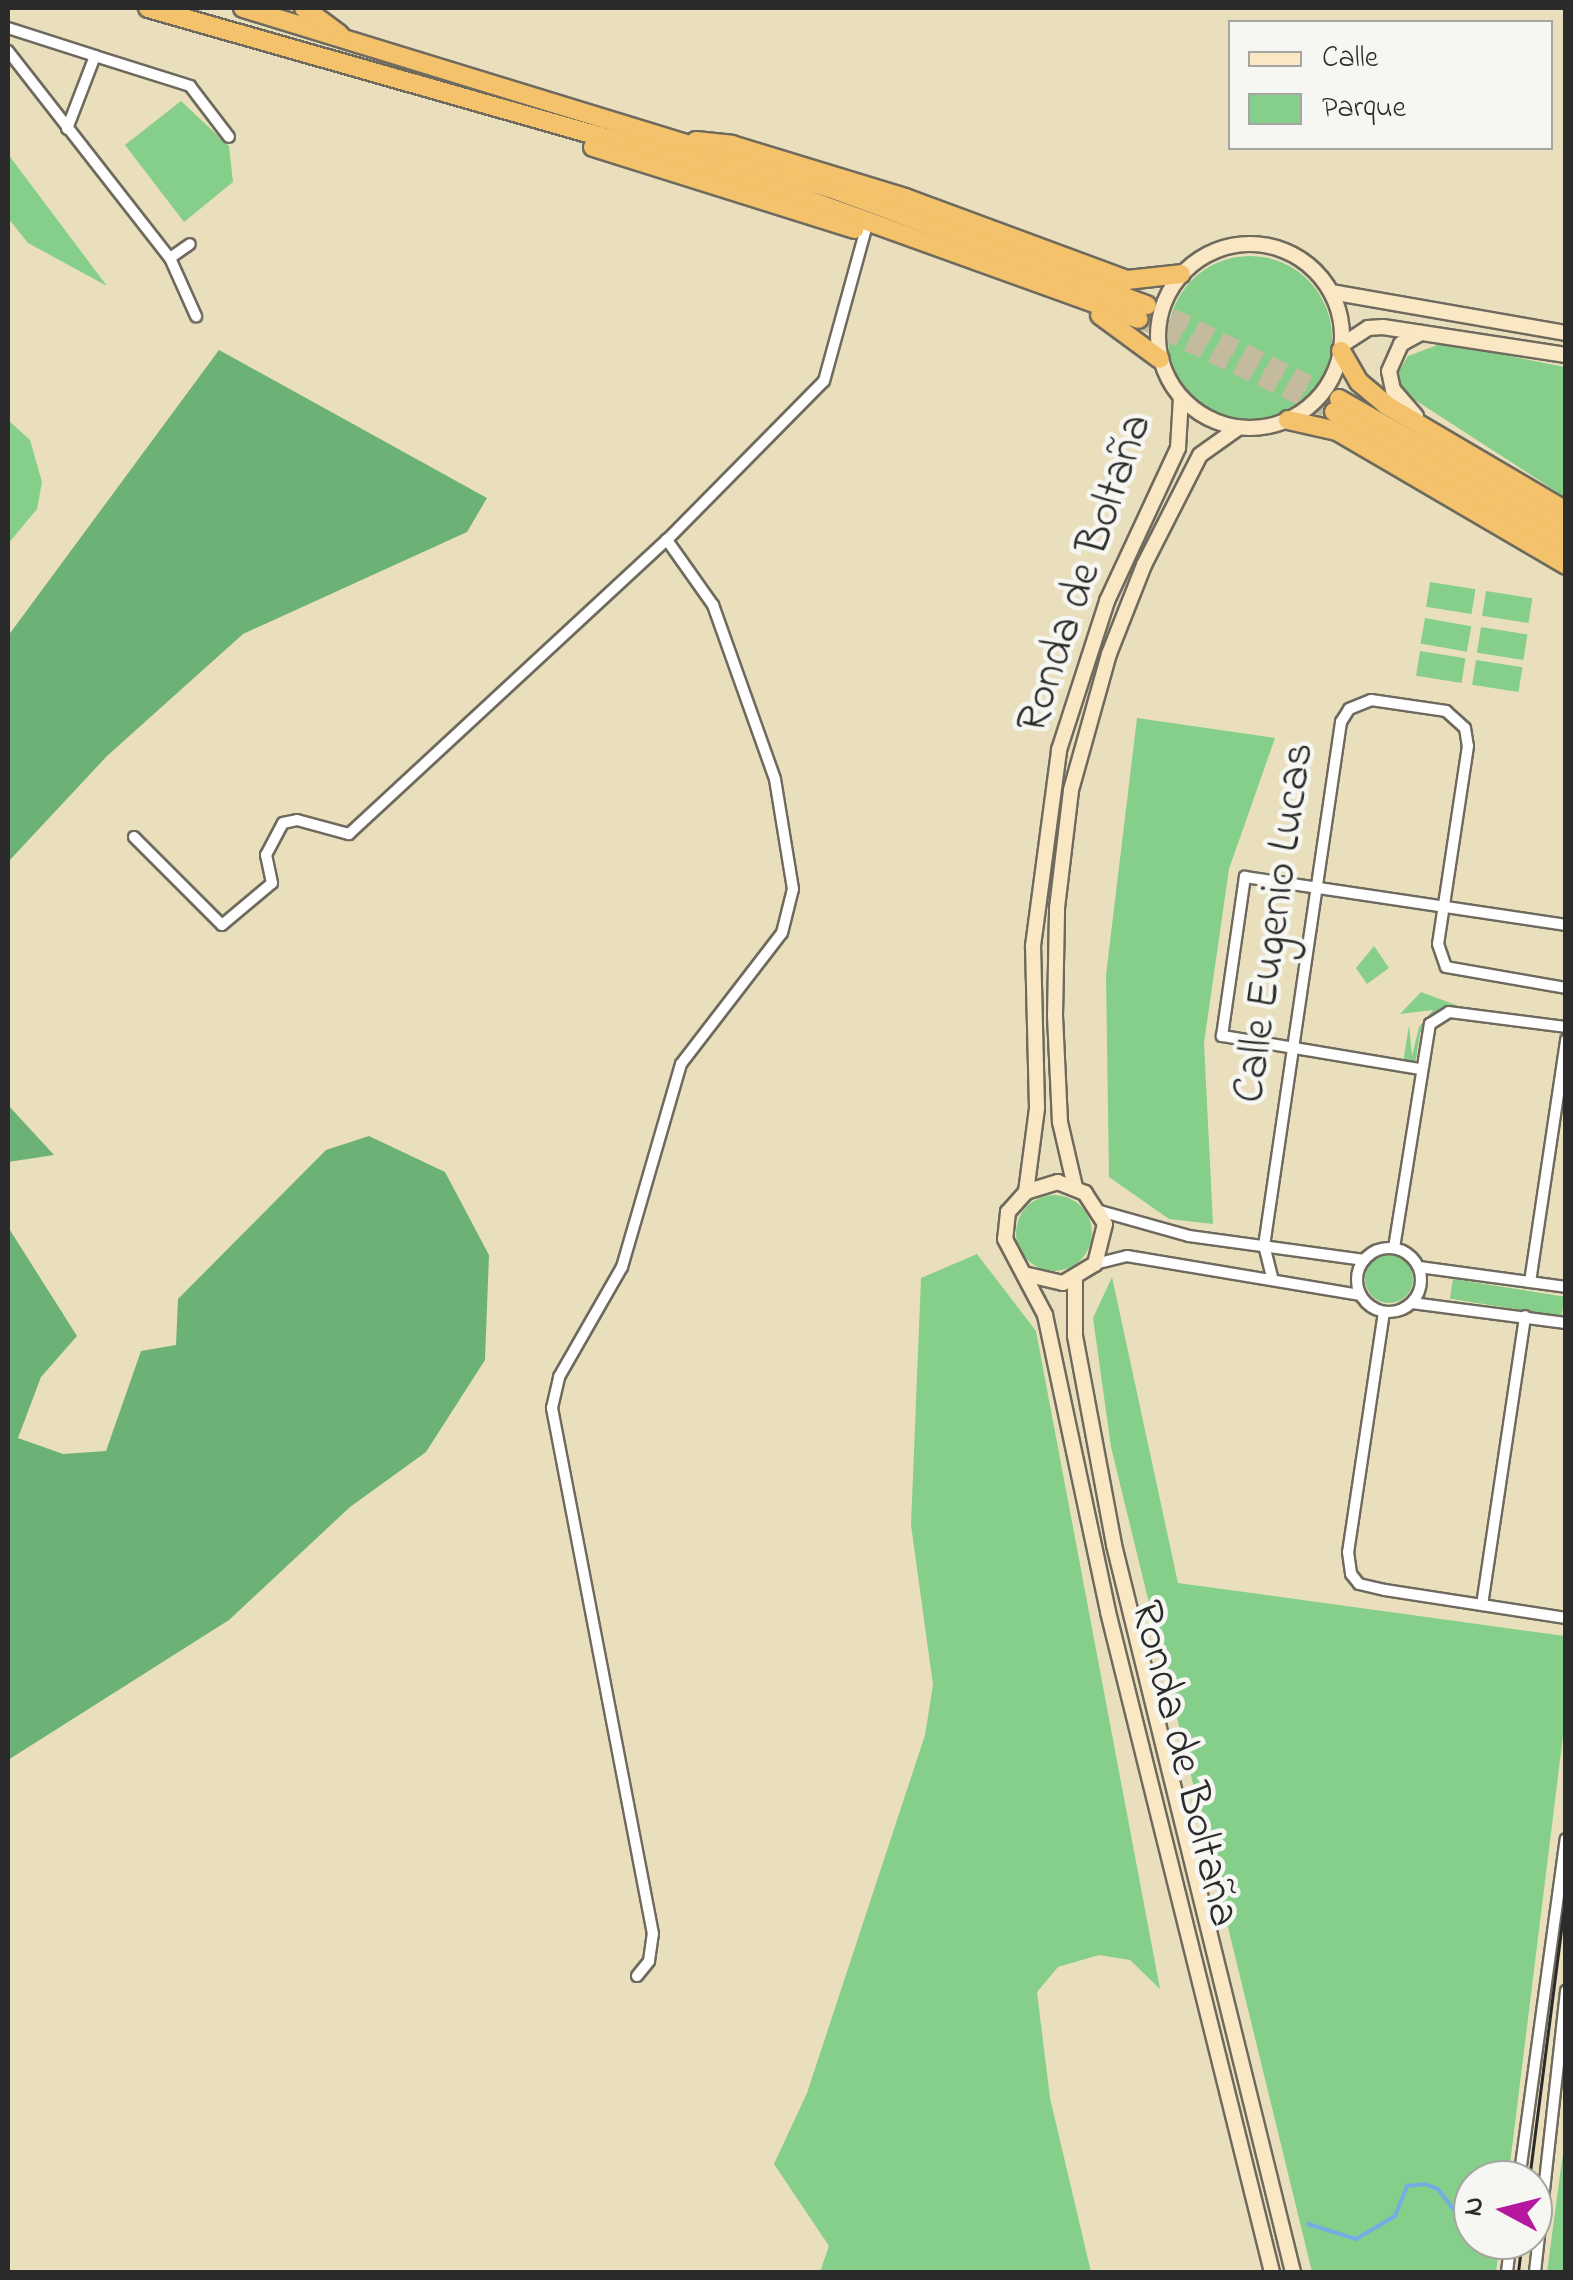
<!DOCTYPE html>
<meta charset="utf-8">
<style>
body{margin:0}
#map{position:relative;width:1573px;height:2280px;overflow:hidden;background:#eadfbc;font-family:"Indie Flower",sans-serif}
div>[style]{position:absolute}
.green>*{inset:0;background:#85cf8b;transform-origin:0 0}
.round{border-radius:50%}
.forest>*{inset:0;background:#6cb277}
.stream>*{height:4px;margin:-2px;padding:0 2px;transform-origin:2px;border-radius:2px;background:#74ade3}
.highway-tunnel>*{height:18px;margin-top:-9px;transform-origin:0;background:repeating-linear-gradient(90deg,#c4bb9f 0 18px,transparent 0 27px)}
.roads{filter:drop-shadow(2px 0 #6e6a5e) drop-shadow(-2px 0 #6e6a5e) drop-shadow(0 2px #6e6a5e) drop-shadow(0 -2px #6e6a5e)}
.street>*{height:10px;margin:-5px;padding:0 5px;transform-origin:5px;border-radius:5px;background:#fff}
.street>.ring{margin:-5px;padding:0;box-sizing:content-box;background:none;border:10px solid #fff;border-radius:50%}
.secondary>*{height:14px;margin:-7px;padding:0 7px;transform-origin:7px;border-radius:7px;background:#fae7c3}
.secondary>.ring{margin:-7px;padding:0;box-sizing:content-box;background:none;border:14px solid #fae7c3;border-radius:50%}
.highway>*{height:18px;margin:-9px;padding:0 9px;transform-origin:9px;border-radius:9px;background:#f3c26a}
.tram>*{height:2.5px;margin:-1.25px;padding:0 1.25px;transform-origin:1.25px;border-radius:1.25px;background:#2b2b2b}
span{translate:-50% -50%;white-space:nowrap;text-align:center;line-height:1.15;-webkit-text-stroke:9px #f6f6f2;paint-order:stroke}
.street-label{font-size:45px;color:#2b2b2b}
.frame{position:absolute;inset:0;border:10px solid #2b2b2b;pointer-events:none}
.legend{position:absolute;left:1228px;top:20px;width:325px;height:130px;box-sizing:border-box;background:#f6f6f2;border:2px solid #a5a5a2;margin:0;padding:12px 18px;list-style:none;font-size:30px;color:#2b2b2b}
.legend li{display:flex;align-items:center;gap:20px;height:50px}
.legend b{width:50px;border:2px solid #a5a5a2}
.north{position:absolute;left:1453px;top:2160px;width:100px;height:100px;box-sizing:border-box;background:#f6f6f2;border:2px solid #a5a5a2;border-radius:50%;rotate:277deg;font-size:28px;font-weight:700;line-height:40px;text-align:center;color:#2b2b2b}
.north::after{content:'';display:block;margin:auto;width:35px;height:45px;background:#b5179e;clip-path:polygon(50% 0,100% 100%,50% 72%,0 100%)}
</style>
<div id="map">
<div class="green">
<div style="clip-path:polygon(181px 101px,229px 146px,233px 182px,184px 222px,125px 145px)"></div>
<div style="clip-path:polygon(8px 154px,107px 286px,28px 243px,8px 218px)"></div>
<div class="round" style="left:1168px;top:256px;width:164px;height:164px"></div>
<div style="clip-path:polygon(1443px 343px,1565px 367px,1565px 497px,1401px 391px,1397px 375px,1408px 356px)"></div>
<div style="clip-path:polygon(8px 420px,30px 440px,42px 482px,37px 509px,8px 544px)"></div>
<div style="left:1430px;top:582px;width:46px;height:25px;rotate:9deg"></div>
<div style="left:1486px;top:591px;width:47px;height:25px;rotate:9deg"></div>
<div style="left:1425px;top:618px;width:47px;height:26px;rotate:10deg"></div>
<div style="left:1481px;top:627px;width:47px;height:26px;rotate:9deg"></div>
<div style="left:1420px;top:651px;width:46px;height:25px;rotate:9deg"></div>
<div style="left:1476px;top:660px;width:47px;height:25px;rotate:9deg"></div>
<div style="clip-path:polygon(1137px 718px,1275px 738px,1229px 869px,1204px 1043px,1213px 1224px,1169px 1219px,1109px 1177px,1106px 975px)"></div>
<div style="clip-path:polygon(1374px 946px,1389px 968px,1367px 984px,1356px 968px)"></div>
<div style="clip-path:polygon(1421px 992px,1464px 1008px,1431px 1015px,1420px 1033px,1415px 1065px,1403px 1063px,1409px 1025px,1412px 1056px,1419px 1027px,1433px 1010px,1400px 1014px)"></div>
<div class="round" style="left:1016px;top:1195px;width:76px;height:76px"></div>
<div style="clip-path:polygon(977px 1254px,1036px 1331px,1160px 1989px,1130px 1960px,1099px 1955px,1058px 1967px,1037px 1992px,1050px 2098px,1091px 2272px,820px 2272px,829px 2246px,774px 2164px,807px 2093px,925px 1735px,933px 1685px,911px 1525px,921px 1278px)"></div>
<div class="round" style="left:1365px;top:1255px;width:48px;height:48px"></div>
<div style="clip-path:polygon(1112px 1277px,1178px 1583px,1565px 1636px,1565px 1720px,1508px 2180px,1473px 2180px,1473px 2240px,1500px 2240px,1496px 2272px,1312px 2272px,1111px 1447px,1093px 1318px)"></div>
<div style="left:1453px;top:1279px;width:113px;height:20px;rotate:9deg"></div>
<div style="clip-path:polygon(1565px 2138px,1565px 2272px,1547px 2272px)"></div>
</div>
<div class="forest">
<div style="clip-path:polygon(219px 350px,487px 498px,467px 532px,243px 634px,107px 756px,8px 862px,8px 636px)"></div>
<div style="clip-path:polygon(8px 1105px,54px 1155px,8px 1162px)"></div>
<div style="clip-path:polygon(369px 1136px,445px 1172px,489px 1255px,485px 1360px,426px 1452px,350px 1507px,229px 1620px,8px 1760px,8px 1227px,77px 1336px,41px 1377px,18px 1438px,63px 1454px,106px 1451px,141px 1351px,176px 1345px,178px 1299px,326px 1150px)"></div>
</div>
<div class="stream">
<div style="left:1308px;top:2224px;width:50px;rotate:17.4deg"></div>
<div style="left:1356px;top:2239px;width:45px;rotate:-30.5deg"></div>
<div style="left:1395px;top:2216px;width:32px;rotate:-68deg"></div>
<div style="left:1407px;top:2186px;width:18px;rotate:-6deg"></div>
<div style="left:1425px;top:2184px;width:14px;rotate:21deg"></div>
<div style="left:1438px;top:2189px;width:58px;rotate:52.7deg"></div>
<div style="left:1477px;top:2240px;width:1px;rotate:90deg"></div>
</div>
<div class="highway-tunnel">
<div style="left:1147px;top:305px;width:214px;rotate:26.1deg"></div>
<div style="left:1139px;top:319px;width:216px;rotate:25.5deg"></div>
</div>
<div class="roads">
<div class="street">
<div style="left:8px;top:28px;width:91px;rotate:17.8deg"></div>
<div style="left:95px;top:56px;width:78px;rotate:111deg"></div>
<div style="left:8px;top:51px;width:263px;rotate:52deg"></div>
<div style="left:170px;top:258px;width:24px;rotate:-35deg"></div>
<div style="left:95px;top:56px;width:100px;rotate:17.5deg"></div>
<div style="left:190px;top:86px;width:64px;rotate:52.6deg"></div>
<div style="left:170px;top:258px;width:64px;rotate:65.9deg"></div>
<div style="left:134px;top:837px;width:124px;rotate:45deg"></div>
<div style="left:222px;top:925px;width:65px;rotate:-40deg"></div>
<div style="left:272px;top:883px;width:29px;rotate:-102deg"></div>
<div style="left:266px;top:855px;width:36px;rotate:-62deg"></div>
<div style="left:283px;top:823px;width:14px;rotate:-12deg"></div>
<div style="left:297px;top:820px;width:54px;rotate:15.1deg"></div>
<div style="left:349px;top:834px;width:433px;rotate:-42.8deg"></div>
<div style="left:667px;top:540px;width:223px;rotate:-45.4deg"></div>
<div style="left:824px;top:381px;width:155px;rotate:-74.6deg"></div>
<div style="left:1420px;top:1069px;width:201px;rotate:-170.5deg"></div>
<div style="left:1222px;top:1036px;width:161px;rotate:-81.8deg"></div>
<div style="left:1245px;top:877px;width:325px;rotate:8.5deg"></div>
<div style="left:1100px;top:1211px;width:92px;rotate:15.7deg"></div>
<div style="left:1189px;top:1236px;width:177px;rotate:7.8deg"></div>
<div style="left:1394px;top:1248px;width:227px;rotate:-80.9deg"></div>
<div style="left:1430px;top:1024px;width:22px;rotate:-32deg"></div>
<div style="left:1449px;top:1012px;width:118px;rotate:7.3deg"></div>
<div class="ring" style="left:1357px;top:1248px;width:54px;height:54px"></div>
<div style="left:1095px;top:1264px;width:33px;rotate:-14deg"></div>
<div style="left:1127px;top:1256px;width:237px;rotate:9.5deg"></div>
<div style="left:1419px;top:1267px;width:148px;rotate:7.7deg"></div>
<div style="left:1272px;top:1277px;width:32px;rotate:-104deg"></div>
<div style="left:1264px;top:1246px;width:530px;rotate:-81.64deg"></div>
<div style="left:1341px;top:722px;width:15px;rotate:-58deg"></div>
<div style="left:1349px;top:709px;width:24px;rotate:-22deg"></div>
<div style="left:1371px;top:700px;width:76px;rotate:8.3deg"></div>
<div style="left:1446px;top:711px;width:25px;rotate:42deg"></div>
<div style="left:1465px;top:728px;width:18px;rotate:81deg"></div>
<div style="left:1468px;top:746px;width:200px;rotate:98.6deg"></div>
<div style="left:1438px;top:944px;width:24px;rotate:71deg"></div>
<div style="left:1446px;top:967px;width:122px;rotate:9.9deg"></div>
<div style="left:1530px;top:1282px;width:245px;rotate:-81.5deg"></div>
<div style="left:1412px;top:1303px;width:155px;rotate:7.4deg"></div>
<div style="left:1384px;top:1312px;width:243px;rotate:98.5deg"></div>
<div style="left:1348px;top:1552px;width:22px;rotate:82deg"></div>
<div style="left:1351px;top:1574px;width:13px;rotate:51deg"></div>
<div style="left:1359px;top:1584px;width:27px;rotate:13deg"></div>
<div style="left:1385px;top:1590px;width:183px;rotate:8.8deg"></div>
<div style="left:1482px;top:1605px;width:292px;rotate:-81.5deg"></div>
<div style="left:637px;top:1976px;width:19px;rotate:-51deg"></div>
<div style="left:649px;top:1961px;width:27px;rotate:-82deg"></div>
<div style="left:653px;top:1934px;width:536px;rotate:-100.87deg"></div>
<div style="left:552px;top:1408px;width:32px;rotate:-77deg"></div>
<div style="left:559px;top:1377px;width:127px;rotate:-60.2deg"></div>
<div style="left:622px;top:1267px;width:211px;rotate:-73.8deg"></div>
<div style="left:681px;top:1064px;width:165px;rotate:-52.4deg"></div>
<div style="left:782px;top:933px;width:45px;rotate:-76deg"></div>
<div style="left:793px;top:889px;width:111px;rotate:-99.3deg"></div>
<div style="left:775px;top:779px;width:185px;rotate:-109.6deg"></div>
<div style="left:713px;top:605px;width:80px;rotate:-125.3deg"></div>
<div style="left:1519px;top:2180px;width:344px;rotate:-82.2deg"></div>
<div style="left:1507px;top:2272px;width:32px;rotate:-83deg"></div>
<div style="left:1535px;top:2272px;width:283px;rotate:-83.7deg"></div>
</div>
<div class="secondary">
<div class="ring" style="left:1158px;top:244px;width:170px;height:170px"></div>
<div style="left:1331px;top:292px;width:239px;rotate:9.9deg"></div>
<div style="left:1342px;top:345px;width:31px;rotate:-33deg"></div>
<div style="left:1368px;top:328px;width:15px;rotate:-4deg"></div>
<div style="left:1383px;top:327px;width:185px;rotate:8.7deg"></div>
<div style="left:1416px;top:416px;width:35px;rotate:-131deg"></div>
<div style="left:1393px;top:390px;width:19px;rotate:-102deg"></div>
<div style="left:1389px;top:371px;width:30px;rotate:-66deg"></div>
<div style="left:1401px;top:344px;width:23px;rotate:-29deg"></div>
<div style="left:1075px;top:1187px;width:67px;rotate:-103deg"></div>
<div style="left:1060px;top:1122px;width:106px;rotate:-92.7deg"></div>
<div style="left:1055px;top:1016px;width:108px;rotate:-88.9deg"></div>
<div style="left:1057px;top:908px;width:119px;rotate:-83.2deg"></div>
<div style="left:1071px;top:790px;width:141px;rotate:-74.4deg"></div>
<div style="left:1109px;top:654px;width:96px;rotate:-68.5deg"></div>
<div style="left:1144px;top:565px;width:123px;rotate:-63deg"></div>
<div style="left:1200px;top:455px;width:47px;rotate:-35.4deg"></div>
<div style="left:1026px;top:1192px;width:85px;rotate:-82.5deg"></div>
<div style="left:1037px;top:1108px;width:162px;rotate:-91.4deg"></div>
<div style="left:1033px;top:946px;width:198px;rotate:-82.4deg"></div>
<div style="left:1059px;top:750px;width:157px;rotate:-72.1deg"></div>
<div style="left:1107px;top:601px;width:169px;rotate:-65.1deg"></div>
<div style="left:1178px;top:448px;width:50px;rotate:-86.6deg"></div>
<div style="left:1024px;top:1274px;width:40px;rotate:13deg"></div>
<div style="left:1063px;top:1283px;width:37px;rotate:-31deg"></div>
<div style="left:1095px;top:1264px;width:41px;rotate:-76deg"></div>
<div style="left:1105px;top:1224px;width:37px;rotate:-123deg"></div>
<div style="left:1085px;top:1193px;width:29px;rotate:-158deg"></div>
<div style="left:1058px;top:1182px;width:34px;rotate:163deg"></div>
<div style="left:1026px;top:1192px;width:27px;rotate:132deg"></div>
<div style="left:1008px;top:1212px;width:27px;rotate:96deg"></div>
<div style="left:1005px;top:1239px;width:86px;rotate:62.2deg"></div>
<div style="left:1045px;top:1315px;width:304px;rotate:78deg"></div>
<div style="left:1108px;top:1612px;width:680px;rotate:76.05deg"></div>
<div style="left:1075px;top:1279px;width:57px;rotate:90deg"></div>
<div style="left:1075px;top:1336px;width:213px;rotate:79.4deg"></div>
<div style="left:1114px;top:1545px;width:749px;rotate:76.17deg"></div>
</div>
<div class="highway">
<div style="left:148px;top:8px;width:626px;rotate:15.86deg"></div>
<div style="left:750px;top:179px;width:413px;rotate:19.8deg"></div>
<div style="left:243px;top:8px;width:614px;rotate:17.05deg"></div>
<div style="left:830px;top:188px;width:338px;rotate:20.3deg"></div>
<div style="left:304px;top:8px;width:44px;rotate:36.6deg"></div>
<div style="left:696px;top:141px;width:36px;rotate:6deg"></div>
<div style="left:732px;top:145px;width:181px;rotate:17deg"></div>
<div style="left:905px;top:198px;width:237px;rotate:20.3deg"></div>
<div style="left:1127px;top:280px;width:54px;rotate:-6.3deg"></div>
<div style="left:593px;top:147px;width:274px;rotate:17.4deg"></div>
<div style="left:1100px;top:315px;width:74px;rotate:36.3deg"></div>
<div style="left:1341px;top:351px;width:36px;rotate:60deg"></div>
<div style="left:1359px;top:382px;width:35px;rotate:40deg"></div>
<div style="left:1386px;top:405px;width:209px;rotate:30.5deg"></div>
<div style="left:1339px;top:399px;width:262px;rotate:29.8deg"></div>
<div style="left:1334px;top:412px;width:268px;rotate:30deg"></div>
<div style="left:1288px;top:420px;width:50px;rotate:12.7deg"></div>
<div style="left:1337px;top:431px;width:265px;rotate:30.3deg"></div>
</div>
</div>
<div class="tram">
<div style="left:1529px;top:2180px;width:292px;rotate:-82.7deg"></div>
<div style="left:1518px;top:2272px;width:32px;rotate:-83deg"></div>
</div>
<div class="street-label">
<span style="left:1086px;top:574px;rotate:-71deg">Ronda de Boltaña</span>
<span style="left:1276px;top:923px;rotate:-82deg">Calle Eugenio Lucas</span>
<span style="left:1183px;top:1764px;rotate:76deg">Ronda de Boltaña</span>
</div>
<div class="frame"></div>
<ul class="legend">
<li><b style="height:12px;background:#fae7c3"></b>Calle</li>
<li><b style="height:28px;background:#85cf8b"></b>Parque</li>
</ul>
<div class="north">N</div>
</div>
